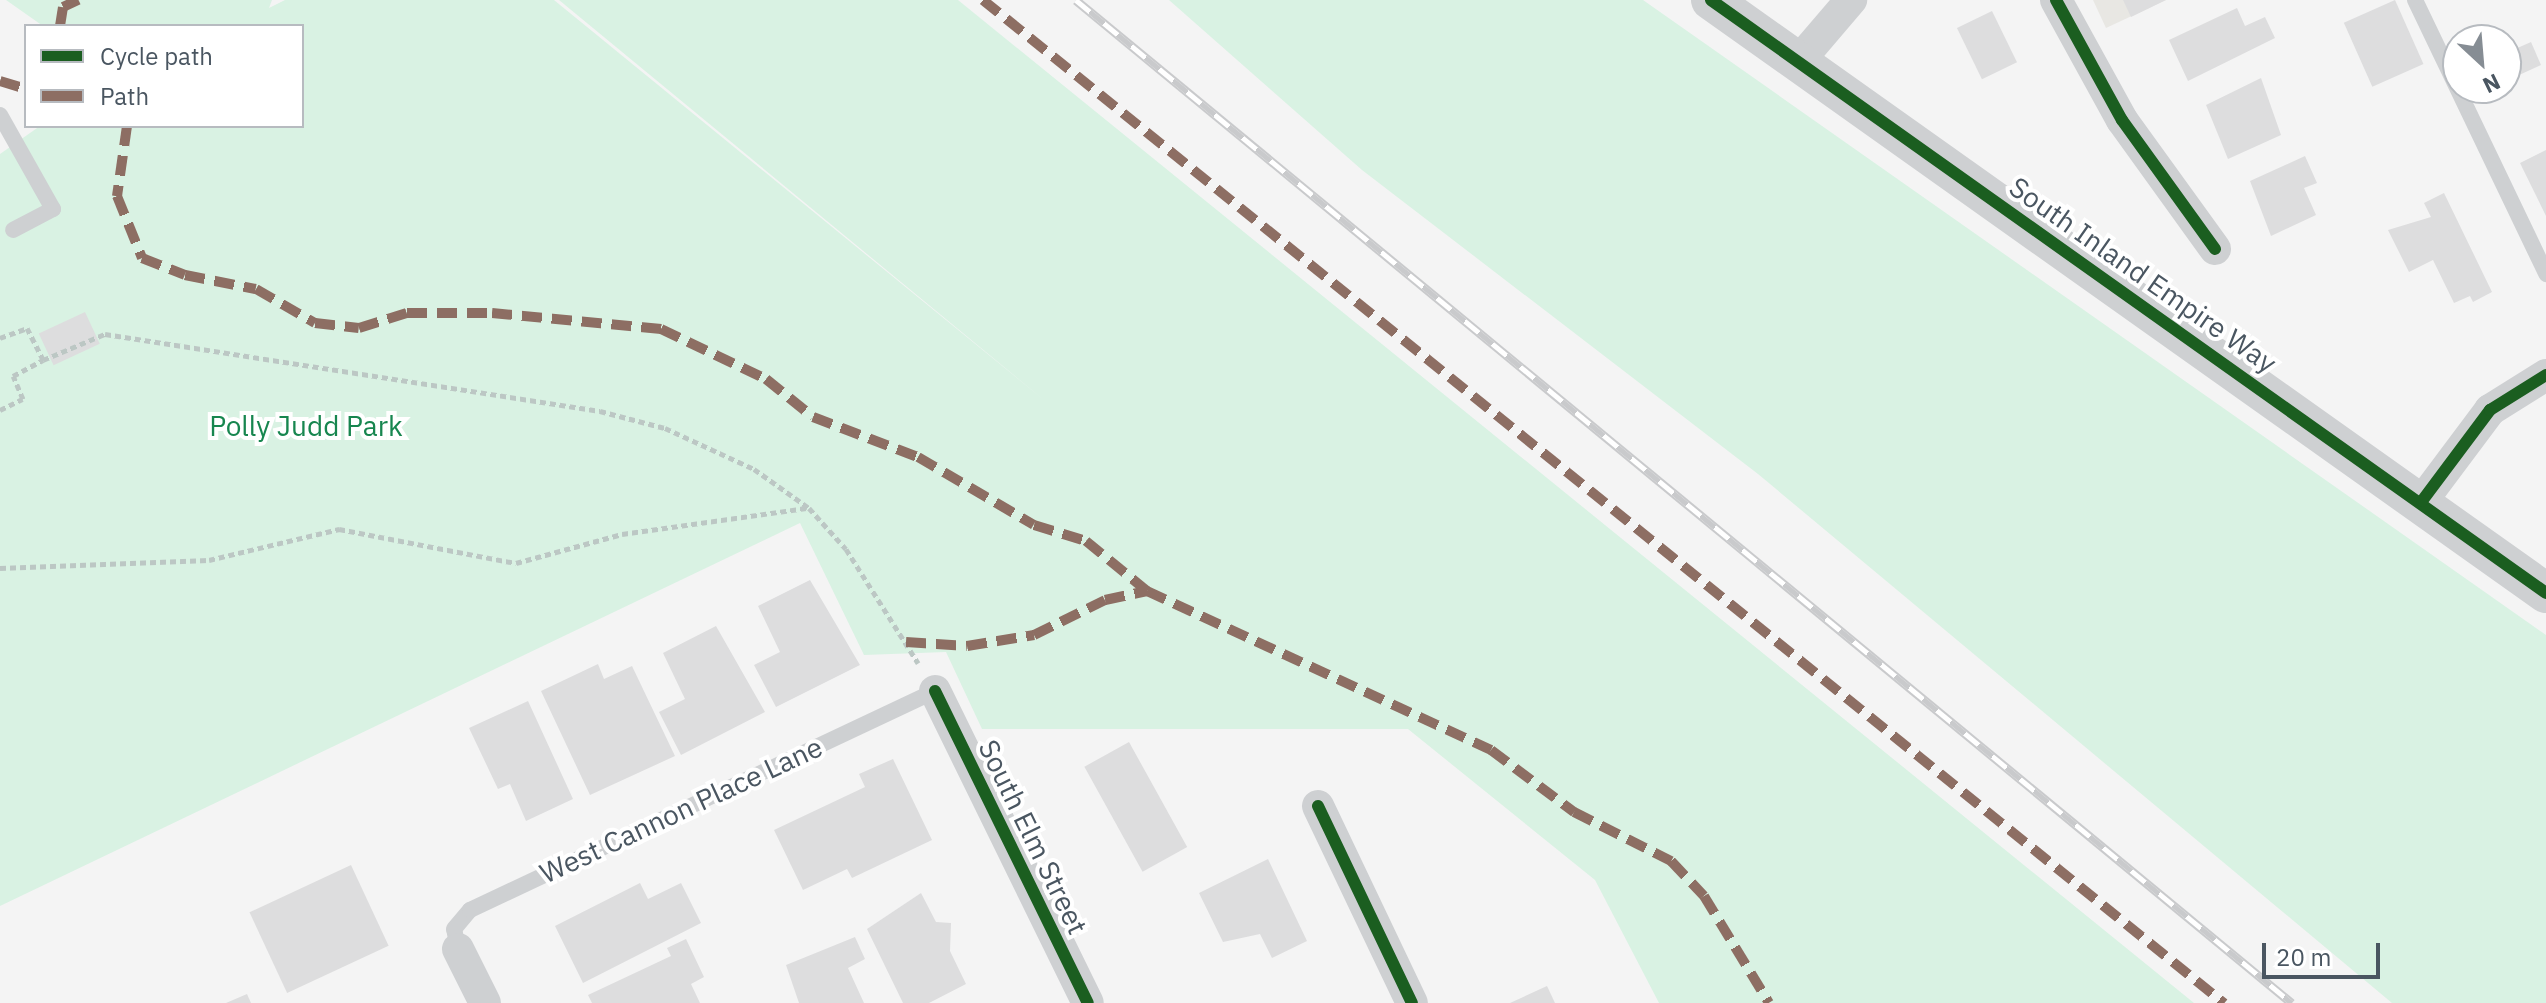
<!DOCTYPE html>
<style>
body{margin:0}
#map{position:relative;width:2546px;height:1003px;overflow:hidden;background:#f4f4f4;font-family:"IBM Plex Sans",sans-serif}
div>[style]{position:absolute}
.commercial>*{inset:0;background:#e8e7e3}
.green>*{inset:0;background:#d9f2e3}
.building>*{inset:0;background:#ddddde;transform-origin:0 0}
.path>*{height:5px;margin-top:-2.5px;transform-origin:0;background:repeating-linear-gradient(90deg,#bcc7c4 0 6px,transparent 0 10px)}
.service>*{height:16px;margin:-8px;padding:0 8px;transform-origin:8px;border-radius:8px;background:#ced0d2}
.minor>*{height:32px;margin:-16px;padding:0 16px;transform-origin:16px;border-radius:16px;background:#ced0d2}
.tertiary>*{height:40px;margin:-20px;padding:0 20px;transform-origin:20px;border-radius:20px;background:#ced0d2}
.rail>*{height:9px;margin-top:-4.5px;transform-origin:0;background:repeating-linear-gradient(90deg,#fff 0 18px,#c9cacc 0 36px);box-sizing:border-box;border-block:2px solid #c9cacc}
.quiet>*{height:10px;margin-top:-5px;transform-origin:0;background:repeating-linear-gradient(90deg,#8d6e63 0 20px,transparent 0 30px)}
.cycleway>*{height:12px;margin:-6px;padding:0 6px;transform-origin:6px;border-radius:6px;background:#1b5e20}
span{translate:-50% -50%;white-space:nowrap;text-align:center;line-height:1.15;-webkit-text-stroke:8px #fff;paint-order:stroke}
.street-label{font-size:28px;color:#4a5661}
.park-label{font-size:28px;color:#17864f}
.legend{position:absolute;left:24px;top:24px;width:280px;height:104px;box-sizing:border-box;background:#fff;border:2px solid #b7bbc0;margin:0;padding:10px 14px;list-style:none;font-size:24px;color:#4a5661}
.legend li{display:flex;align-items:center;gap:16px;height:40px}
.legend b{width:40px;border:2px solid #b7bbc0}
.north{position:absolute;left:2442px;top:24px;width:80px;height:80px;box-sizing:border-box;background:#fff;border:2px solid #b7bbc0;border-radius:50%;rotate:154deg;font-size:22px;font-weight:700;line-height:32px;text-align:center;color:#4a5661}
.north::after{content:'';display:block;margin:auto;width:28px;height:36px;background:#868d94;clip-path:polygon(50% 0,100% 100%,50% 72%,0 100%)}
.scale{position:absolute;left:2262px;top:943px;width:118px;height:36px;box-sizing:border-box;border:4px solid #4a5661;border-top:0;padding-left:10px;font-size:24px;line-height:28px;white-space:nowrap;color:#4a5661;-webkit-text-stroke:6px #fff;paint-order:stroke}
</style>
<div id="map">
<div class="commercial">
<div style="clip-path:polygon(2093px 0,2166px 0,2106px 28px)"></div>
</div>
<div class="green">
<div style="clip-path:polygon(6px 0,272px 0,269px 8px,285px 0,554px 0,1044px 400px,559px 0,958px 0,2194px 1003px,1659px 1003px,1595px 880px,1408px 729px,982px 729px,946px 652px,864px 655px,800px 523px,0 906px,0 154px,40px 126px,302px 126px,302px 26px,43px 26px)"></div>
<div style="clip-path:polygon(1169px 0,1643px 0,2546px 635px,2546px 1003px,2392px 1003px,1758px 474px,1362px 170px)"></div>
</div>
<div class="building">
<div style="clip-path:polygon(2123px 0,2166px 0,2131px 17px)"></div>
<div style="left:2395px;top:0;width:70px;height:56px;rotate:66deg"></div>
<div style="clip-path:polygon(2237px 8px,2245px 26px,2265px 17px,2275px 38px,2188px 81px,2169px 40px)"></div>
<div style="left:1992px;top:11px;width:57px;height:39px;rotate:64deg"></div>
<div style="clip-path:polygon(2531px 42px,2541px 65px,2506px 81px,2506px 53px)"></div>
<div style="clip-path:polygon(2261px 78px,2281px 135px,2228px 159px,2206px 105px)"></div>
<div style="clip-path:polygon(2546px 150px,2546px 216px,2520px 163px)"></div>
<div style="clip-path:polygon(2305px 156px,2317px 183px,2304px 188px,2316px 215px,2271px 236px,2250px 181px)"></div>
<div style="clip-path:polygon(2444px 193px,2492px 292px,2473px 302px,2470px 296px,2454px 303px,2433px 260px,2409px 272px,2388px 230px,2431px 217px,2424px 203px)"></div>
<div style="left:85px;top:312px;width:35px;height:51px;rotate:65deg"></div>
<div style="clip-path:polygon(810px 580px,860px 665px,776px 707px,754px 665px,780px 652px,758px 606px)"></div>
<div style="clip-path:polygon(716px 626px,765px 712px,681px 755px,659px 712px,685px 699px,663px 653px)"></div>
<div style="clip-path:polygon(598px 664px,604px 679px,632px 666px,675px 756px,590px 795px,541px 691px)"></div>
<div style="clip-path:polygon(528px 701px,573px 799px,526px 821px,510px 784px,498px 789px,469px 728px)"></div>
<div style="left:1129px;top:742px;width:120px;height:51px;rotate:61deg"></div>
<div style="clip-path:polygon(893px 759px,932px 840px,852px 878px,847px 869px,803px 890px,774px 830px,865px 787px,859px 774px)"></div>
<div style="clip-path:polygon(1268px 859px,1307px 941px,1272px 958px,1260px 934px,1223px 942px,1199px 893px)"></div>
<div style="left:351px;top:865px;width:89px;height:112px;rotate:65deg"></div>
<div style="clip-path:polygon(640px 883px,648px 899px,681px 883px,701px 923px,583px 983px,555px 926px)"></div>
<div style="clip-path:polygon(921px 893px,936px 922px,951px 923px,950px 951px,966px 984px,929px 1003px,903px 1003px,867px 929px)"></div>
<div style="clip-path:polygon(855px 937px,865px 959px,848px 968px,864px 1003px,799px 1003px,786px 965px)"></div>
<div style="clip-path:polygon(686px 939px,704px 977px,691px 984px,700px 1003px,592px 1003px,588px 995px,671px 956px,667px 948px)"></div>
<div style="clip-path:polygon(1547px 986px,1555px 1003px,1510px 1003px)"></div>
<div style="clip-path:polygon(247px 994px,251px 1003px,226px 1003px)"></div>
</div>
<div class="path">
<div style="left:0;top:338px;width:29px;rotate:-20deg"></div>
<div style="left:27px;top:328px;width:36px;rotate:63deg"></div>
<div style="left:43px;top:360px;width:67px;rotate:-22.8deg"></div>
<div style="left:105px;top:334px;width:501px;rotate:8.84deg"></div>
<div style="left:600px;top:411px;width:67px;rotate:14.7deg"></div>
<div style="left:665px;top:428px;width:98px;rotate:24.7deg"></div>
<div style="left:754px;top:469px;width:67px;rotate:35.3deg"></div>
<div style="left:809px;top:508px;width:55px;rotate:47.9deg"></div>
<div style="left:846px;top:549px;width:135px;rotate:57.7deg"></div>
<div style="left:0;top:410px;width:25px;rotate:-26deg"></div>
<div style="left:23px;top:399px;width:25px;rotate:-113deg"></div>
<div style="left:13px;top:376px;width:34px;rotate:-28deg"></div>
<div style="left:0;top:568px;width:209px;rotate:-2.2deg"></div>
<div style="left:209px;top:560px;width:134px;rotate:-13.4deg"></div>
<div style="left:339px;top:529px;width:180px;rotate:10.9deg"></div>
<div style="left:516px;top:563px;width:110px;rotate:-15.3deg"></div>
<div style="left:622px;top:534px;width:188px;rotate:-8deg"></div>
</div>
<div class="service">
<div style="left:2415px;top:0;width:304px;rotate:64.4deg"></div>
<div style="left:0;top:115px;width:108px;rotate:60.6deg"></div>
<div style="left:53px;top:209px;width:45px;rotate:152.3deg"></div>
<div style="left:458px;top:949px;width:20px;rotate:-101deg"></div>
<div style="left:454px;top:929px;width:25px;rotate:-50deg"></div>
<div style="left:470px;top:910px;width:514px;rotate:-25.22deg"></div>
</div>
<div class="minor">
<div style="left:2056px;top:0;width:137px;rotate:61.2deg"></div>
<div style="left:2122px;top:120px;width:159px;rotate:54.2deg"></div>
<div style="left:1798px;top:62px;width:82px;rotate:-49.5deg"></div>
<div style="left:2422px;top:501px;width:114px;rotate:-53.2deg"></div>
<div style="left:2490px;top:410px;width:66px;rotate:-32deg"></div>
<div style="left:935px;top:691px;width:347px;rotate:63.9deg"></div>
<div style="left:1318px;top:806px;width:218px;rotate:64.5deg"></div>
<div style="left:458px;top:949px;width:60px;rotate:63.4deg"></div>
</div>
<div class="tertiary">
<div style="left:1711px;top:0;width:1024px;rotate:35.38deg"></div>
</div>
<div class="rail">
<div style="left:1076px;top:0;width:1576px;rotate:39.52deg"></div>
</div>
<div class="quiet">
<div style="left:983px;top:0;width:1596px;rotate:38.95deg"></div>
<div style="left:60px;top:26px;width:19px;rotate:-81deg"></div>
<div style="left:63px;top:7px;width:17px;rotate:-25deg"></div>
<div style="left:0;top:81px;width:27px;rotate:17deg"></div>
<div style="left:127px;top:126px;width:71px;rotate:98.1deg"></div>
<div style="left:117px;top:196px;width:67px;rotate:68deg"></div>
<div style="left:142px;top:258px;width:46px;rotate:21.6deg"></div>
<div style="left:185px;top:275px;width:72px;rotate:11.2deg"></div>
<div style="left:256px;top:289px;width:68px;rotate:30deg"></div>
<div style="left:315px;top:323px;width:44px;rotate:6.5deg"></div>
<div style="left:359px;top:328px;width:50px;rotate:-17.4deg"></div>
<div style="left:407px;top:313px;width:85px"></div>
<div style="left:492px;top:313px;width:170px;rotate:5.4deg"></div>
<div style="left:661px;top:329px;width:116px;rotate:25.5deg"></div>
<div style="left:766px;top:379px;width:60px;rotate:39deg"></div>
<div style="left:813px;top:417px;width:112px;rotate:20.9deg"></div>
<div style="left:918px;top:457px;width:134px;rotate:30.4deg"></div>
<div style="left:1034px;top:525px;width:54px;rotate:17.1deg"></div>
<div style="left:1086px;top:541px;width:79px;rotate:39.3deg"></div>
<div style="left:1147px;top:591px;width:379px;rotate:24.8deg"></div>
<div style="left:1491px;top:750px;width:104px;rotate:36.8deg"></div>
<div style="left:1574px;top:812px;width:109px;rotate:26.8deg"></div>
<div style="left:1671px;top:861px;width:48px;rotate:46.7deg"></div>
<div style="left:1704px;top:896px;width:125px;rotate:58.7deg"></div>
<div style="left:906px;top:642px;width:61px;rotate:3.8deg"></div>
<div style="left:967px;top:646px;width:68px;rotate:-9.3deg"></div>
<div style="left:1034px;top:635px;width:79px;rotate:-26.2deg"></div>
<div style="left:1105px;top:600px;width:43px;rotate:-12.1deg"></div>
</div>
<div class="cycleway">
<div style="left:1711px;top:0;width:1024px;rotate:35.38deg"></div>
<div style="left:2056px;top:0;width:137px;rotate:61.2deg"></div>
<div style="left:2122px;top:120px;width:159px;rotate:54.2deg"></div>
<div style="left:2422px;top:501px;width:114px;rotate:-53.2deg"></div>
<div style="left:2490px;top:410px;width:66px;rotate:-32deg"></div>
<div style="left:935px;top:691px;width:347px;rotate:63.9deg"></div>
<div style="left:1318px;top:806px;width:218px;rotate:64.5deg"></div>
</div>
<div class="street-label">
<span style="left:2143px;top:275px;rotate:35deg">South Inland Empire Way</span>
<span style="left:681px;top:810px;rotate:-25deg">West Cannon Place Lane</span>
<span style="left:1033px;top:837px;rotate:64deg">South Elm Street</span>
</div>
<div class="park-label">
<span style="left:306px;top:426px">Polly Judd Park</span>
</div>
<ul class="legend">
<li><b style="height:10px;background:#1b5e20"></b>Cycle path</li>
<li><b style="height:10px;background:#8d6e63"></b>Path</li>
</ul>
<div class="north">N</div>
<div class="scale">20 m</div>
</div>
